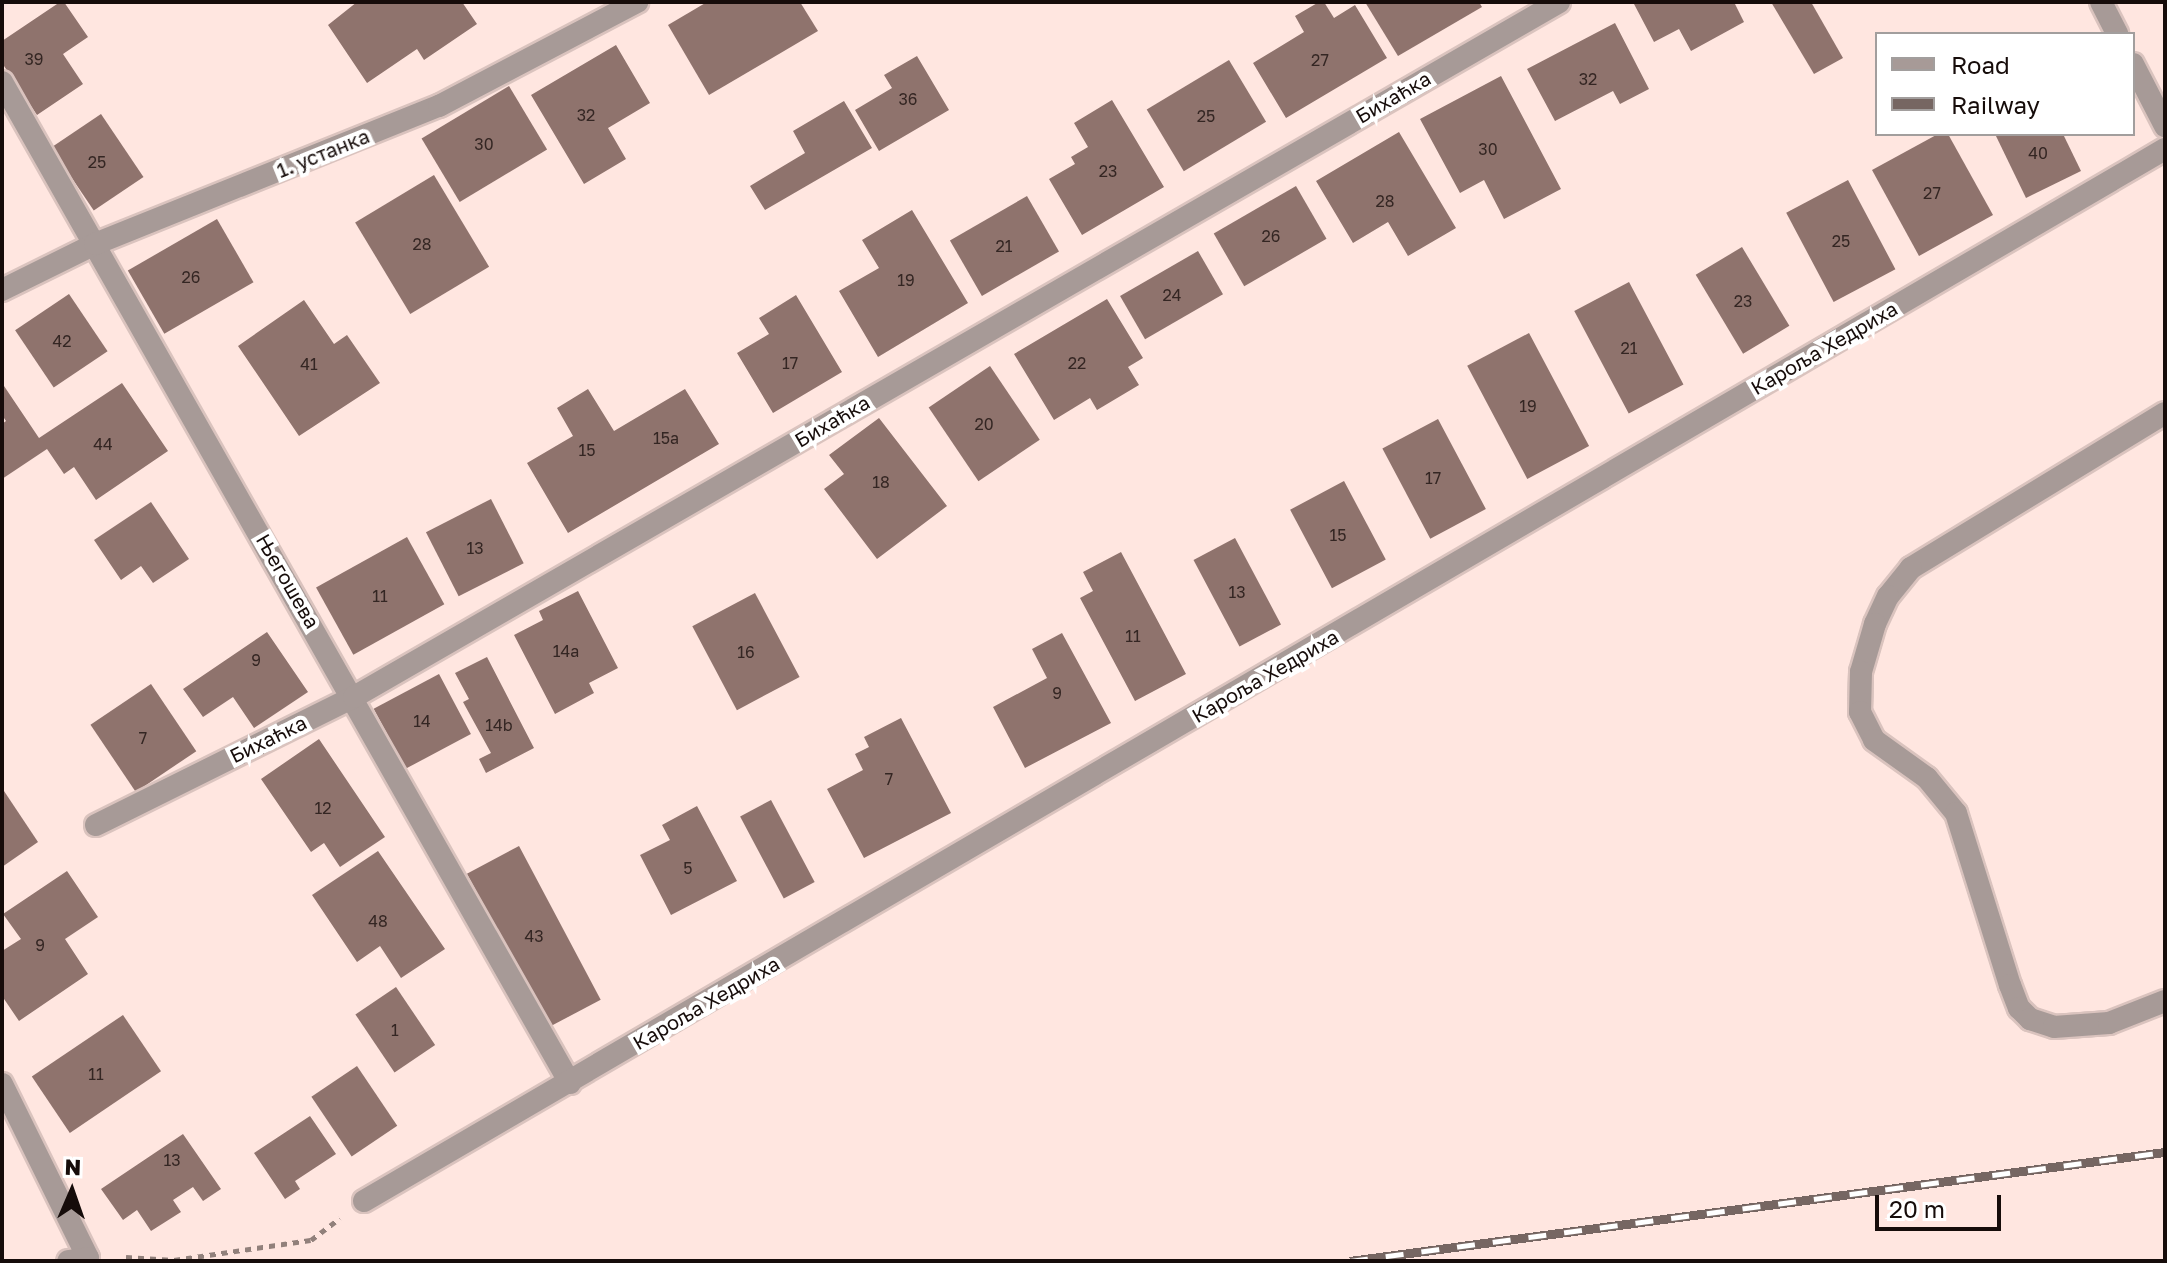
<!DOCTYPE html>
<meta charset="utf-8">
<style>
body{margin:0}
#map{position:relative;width:2167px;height:1263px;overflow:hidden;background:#ffe6e0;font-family:"Golos Text",sans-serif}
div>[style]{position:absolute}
.building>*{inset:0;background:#8f736d;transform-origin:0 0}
.path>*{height:5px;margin-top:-2.5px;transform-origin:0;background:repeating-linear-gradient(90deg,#91807b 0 6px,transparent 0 12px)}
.roads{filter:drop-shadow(2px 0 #dac3be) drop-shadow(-2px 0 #dac3be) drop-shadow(0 2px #dac3be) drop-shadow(0 -2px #dac3be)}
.service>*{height:22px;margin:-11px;padding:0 11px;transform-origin:11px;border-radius:11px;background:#a79a97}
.minor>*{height:22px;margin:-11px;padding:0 11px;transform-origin:11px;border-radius:11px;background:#a79a97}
.tertiary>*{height:22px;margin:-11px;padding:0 11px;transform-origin:11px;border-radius:11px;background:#a79a97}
.rail>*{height:9px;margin-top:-4.5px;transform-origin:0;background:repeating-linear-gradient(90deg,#fff 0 18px,#766662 0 36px);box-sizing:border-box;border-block:2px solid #766662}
span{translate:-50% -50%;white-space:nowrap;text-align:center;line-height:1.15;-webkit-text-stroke:8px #fff;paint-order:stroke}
.number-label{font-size:16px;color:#342623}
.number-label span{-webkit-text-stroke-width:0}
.street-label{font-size:20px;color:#160c0a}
.frame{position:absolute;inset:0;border:4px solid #160c0a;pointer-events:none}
.legend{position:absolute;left:1875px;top:32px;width:260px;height:104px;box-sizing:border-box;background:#fff;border:2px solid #a29e9d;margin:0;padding:10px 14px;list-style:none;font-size:24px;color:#160c0a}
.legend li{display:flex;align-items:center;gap:16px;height:40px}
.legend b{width:40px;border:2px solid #a29e9d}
.north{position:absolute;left:32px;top:1151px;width:80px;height:80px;-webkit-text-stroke:6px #fff;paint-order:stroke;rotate:2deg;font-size:22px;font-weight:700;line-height:32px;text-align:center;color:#160c0a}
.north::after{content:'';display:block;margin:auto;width:28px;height:36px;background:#160c0a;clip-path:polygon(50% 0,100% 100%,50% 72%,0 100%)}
.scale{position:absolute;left:1875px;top:1195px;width:126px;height:36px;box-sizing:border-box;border:4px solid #160c0a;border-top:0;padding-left:10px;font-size:24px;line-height:28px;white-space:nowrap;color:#160c0a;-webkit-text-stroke:6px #fff;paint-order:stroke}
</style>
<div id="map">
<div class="building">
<div style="clip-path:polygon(60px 2px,64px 2px,88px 37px,63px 54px,83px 84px,37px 115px,2px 63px,2px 41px)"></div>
<div style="clip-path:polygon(357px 2px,462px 2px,477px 24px,424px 60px,417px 49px,367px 83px,328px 25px)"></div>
<div style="clip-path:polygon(707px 2px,800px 2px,818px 31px,709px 95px,668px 25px)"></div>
<div style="clip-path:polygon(1319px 2px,1324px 2px,1334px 18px,1355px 5px,1387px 58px,1286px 118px,1253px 63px,1304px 32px,1295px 16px)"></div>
<div style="clip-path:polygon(1365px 2px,1479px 2px,1482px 7px,1398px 56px)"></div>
<div style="clip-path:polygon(1638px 2px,1734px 2px,1744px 22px,1691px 51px,1679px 29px,1654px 42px,1634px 4px)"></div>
<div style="clip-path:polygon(1771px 2px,1811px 2px,1843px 58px,1814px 74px)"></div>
<div style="clip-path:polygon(1615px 23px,1649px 89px,1620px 104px,1613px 91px,1555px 121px,1527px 69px)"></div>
<div style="clip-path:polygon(616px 45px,650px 103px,608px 128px,626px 159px,584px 184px,531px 95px)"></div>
<div style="clip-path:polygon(917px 56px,949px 110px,879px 151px,855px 110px,892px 88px,884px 75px)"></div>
<div style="left:1229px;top:60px;width:72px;height:96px;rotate:59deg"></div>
<div style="clip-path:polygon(1501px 76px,1561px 189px,1504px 219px,1484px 180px,1460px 193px,1420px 119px)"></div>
<div style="left:509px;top:86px;width:74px;height:102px;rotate:59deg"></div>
<div style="clip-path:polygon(1112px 100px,1164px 187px,1082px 235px,1049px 179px,1075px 164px,1071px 157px,1088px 147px,1074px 123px)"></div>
<div style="clip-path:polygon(844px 101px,872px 148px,765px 210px,750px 186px,805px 153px,793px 131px)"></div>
<div style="left:101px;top:114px;width:76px;height:60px;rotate:56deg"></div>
<div style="clip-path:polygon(1399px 132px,1456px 228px,1408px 256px,1388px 222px,1353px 243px,1316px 181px)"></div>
<div style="clip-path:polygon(1938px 134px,1948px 134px,1993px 215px,1919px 256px,1872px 170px)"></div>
<div style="clip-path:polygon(1995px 134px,2063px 134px,2081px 171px,2026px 198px)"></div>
<div style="left:434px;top:175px;width:107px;height:92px;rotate:59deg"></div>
<div style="left:1848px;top:180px;width:101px;height:70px;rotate:62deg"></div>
<div style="left:1296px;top:186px;width:61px;height:95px;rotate:60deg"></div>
<div style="left:1027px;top:196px;width:64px;height:89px;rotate:60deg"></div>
<div style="clip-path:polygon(912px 210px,968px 303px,878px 357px,839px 291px,879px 268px,862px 240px)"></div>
<div style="left:217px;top:219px;width:73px;height:103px;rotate:60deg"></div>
<div style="left:1742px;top:247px;width:92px;height:54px;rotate:59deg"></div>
<div style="left:1198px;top:251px;width:50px;height:90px;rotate:60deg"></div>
<div style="left:1629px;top:282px;width:116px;height:62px;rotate:62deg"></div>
<div style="left:69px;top:294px;width:69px;height:65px;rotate:56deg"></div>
<div style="clip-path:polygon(796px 295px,842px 372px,773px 413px,737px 353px,769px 334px,759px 318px)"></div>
<div style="clip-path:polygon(1107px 299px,1143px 358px,1128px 367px,1139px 385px,1097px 410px,1090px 398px,1054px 420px,1014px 354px)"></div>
<div style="clip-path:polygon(304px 300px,334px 344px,347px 335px,380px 383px,299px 436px,238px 346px)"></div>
<div style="left:1529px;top:333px;width:128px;height:70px;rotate:62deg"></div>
<div style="left:990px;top:366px;width:89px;height:74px;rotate:56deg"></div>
<div style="clip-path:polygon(2px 383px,39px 438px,122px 383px,168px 451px,96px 500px,74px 467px,64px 474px,47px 449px,2px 479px,2px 424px,6px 421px,2px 415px)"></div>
<div style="clip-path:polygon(588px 389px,614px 431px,685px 389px,719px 444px,568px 533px,527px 463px,573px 436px,557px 408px)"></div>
<div style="clip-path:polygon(879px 418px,947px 506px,877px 559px,824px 489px,844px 474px,829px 455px)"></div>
<div style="left:1438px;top:419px;width:102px;height:63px;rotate:62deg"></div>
<div style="left:1344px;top:481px;width:89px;height:61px;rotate:62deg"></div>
<div style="left:491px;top:499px;width:72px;height:73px;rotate:63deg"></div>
<div style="clip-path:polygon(151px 502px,189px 559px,153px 583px,141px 566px,121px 580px,94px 540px)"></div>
<div style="left:407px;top:537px;width:77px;height:104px;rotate:61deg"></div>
<div style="left:1235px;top:538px;width:98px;height:47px;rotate:62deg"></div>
<div style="clip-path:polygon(1121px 552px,1186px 674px,1135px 701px,1080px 598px,1093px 591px,1083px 572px)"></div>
<div style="clip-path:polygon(578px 591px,618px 668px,589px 683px,594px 693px,555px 714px,514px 635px,543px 620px,539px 611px)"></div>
<div style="left:755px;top:593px;width:95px;height:71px;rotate:62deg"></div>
<div style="clip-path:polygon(267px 632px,308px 692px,254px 728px,233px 697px,203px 717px,183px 689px)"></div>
<div style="clip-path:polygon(1062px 633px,1111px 723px,1025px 768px,993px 707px,1047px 678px,1032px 649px)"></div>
<div style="clip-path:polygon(487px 657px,534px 748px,486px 773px,479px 759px,491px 753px,463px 702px,469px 699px,455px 673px)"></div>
<div style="left:439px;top:674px;width:68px;height:74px;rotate:62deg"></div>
<div style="left:151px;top:684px;width:81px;height:73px;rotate:56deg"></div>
<div style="clip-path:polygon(901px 718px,951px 813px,864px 858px,827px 789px,863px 770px,855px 754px,869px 747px,864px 737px)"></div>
<div style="clip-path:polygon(319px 739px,385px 837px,340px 867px,324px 843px,311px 852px,261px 779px)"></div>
<div style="clip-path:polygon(2px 788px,38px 842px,2px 867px)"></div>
<div style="left:771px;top:800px;width:93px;height:35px;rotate:62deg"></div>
<div style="clip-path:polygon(697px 806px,737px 881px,671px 915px,640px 855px,670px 840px,662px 825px)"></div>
<div style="left:519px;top:846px;width:174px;height:59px;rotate:62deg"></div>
<div style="clip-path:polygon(378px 851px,445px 949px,401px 978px,380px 946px,357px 962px,312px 895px)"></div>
<div style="clip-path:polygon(67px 871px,98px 917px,65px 939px,88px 974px,19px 1021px,2px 996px,2px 951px,21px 939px,3px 914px)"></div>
<div style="left:396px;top:987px;width:70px;height:49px;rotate:56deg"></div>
<div style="left:123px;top:1015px;width:68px;height:110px;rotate:56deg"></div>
<div style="left:357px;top:1066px;width:72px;height:55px;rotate:56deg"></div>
<div style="clip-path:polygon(310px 1116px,336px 1154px,295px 1181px,300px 1189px,285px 1199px,254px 1153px)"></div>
<div style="clip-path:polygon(183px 1134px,221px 1189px,203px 1201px,193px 1187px,173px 1200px,181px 1212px,151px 1231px,137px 1210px,123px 1220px,101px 1189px)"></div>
</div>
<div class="path">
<div style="left:126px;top:1257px;width:48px;rotate:3.6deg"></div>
<div style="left:174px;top:1260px;width:138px;rotate:-8.3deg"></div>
<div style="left:311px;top:1240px;width:36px;rotate:-37deg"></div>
</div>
<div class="roads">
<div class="service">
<div style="left:2165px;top:413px;width:298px;rotate:148.6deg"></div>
<div style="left:1911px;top:568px;width:36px;rotate:129deg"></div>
<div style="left:1888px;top:596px;width:31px;rotate:115deg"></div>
<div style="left:1875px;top:624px;width:50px;rotate:106.3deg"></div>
<div style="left:1861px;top:672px;width:40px;rotate:91.4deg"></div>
<div style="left:1860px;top:712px;width:31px;rotate:63deg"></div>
<div style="left:1874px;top:740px;width:65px;rotate:35.6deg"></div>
<div style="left:1927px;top:778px;width:45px;rotate:50.4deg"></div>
<div style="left:1956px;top:813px;width:180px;rotate:72.6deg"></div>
<div style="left:2010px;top:985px;width:25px;rotate:69deg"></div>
<div style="left:2019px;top:1008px;width:16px;rotate:45deg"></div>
<div style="left:2030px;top:1019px;width:25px;rotate:18deg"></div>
<div style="left:2054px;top:1027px;width:55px;rotate:-4.2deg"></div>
<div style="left:2109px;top:1023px;width:60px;rotate:-21.4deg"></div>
</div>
<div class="minor">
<div style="left:2px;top:82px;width:1151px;rotate:60.43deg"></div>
<div style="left:2px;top:290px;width:104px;rotate:-26.3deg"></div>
<div style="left:95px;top:244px;width:371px;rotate:-21.9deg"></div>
<div style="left:439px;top:106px;width:224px;rotate:-27.7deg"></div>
<div style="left:96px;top:825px;width:288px;rotate:-26.4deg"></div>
<div style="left:354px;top:697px;width:1391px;rotate:-29.97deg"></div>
<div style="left:2px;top:1084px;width:194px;rotate:63.7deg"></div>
<div style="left:88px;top:1258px;width:20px;rotate:171deg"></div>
<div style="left:364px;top:1201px;width:2086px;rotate:-30.29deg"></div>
</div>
<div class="tertiary">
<div style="left:2101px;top:2px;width:36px;rotate:63deg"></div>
<div style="left:2133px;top:64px;width:70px;rotate:62.7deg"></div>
</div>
</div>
<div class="rail">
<div style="left:1350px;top:1261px;width:822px;rotate:-7.62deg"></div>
</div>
<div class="number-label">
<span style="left:34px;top:59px">39</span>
<span style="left:1320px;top:60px">27</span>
<span style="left:1588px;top:79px">32</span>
<span style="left:908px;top:99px">36</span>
<span style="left:586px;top:115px">32</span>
<span style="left:1206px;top:116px">25</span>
<span style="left:484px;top:144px">30</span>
<span style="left:1488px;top:149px">30</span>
<span style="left:2038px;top:153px">40</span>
<span style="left:97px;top:162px">25</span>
<span style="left:1108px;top:171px">23</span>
<span style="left:1932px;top:193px">27</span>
<span style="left:1385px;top:201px">28</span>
<span style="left:1271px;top:236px">26</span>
<span style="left:1841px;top:241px">25</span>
<span style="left:422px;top:244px">28</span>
<span style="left:1004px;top:246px">21</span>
<span style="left:191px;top:277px">26</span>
<span style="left:906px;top:280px">19</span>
<span style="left:1172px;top:295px">24</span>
<span style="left:1743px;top:301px">23</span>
<span style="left:62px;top:341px">42</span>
<span style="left:1629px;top:348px">21</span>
<span style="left:790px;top:363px">17</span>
<span style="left:1077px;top:363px">22</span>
<span style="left:309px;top:364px">41</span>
<span style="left:1528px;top:406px">19</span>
<span style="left:984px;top:424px">20</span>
<span style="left:666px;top:438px">15a</span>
<span style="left:103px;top:444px">44</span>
<span style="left:587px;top:450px">15</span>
<span style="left:1433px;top:478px">17</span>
<span style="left:881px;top:482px">18</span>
<span style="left:1338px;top:535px">15</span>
<span style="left:475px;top:548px">13</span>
<span style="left:1237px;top:592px">13</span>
<span style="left:380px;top:596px">11</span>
<span style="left:1133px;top:636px">11</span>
<span style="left:566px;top:651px">14a</span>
<span style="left:746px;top:652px">16</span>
<span style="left:256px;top:660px">9</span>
<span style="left:1057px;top:693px">9</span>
<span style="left:422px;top:721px">14</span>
<span style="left:499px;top:725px">14b</span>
<span style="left:143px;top:738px">7</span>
<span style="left:889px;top:779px">7</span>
<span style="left:323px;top:808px">12</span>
<span style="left:688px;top:868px">5</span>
<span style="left:378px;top:921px">48</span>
<span style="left:534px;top:936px">43</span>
<span style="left:40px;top:945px">9</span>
<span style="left:395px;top:1030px">1</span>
<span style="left:96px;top:1074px">11</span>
<span style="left:172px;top:1160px">13</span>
</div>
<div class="street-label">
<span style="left:1393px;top:97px;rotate:-30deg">Бихаћка</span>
<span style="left:323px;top:153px;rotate:-22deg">1. устанка</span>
<span style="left:1824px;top:348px;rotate:-30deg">Кароља Хедриха</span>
<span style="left:832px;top:421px;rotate:-30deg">Бихаћка</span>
<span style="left:288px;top:581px;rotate:60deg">Његошева</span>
<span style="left:1265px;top:676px;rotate:-30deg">Кароља Хедриха</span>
<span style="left:268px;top:739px;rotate:-26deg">Бихаћка</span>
<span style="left:706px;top:1003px;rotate:-30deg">Кароља Хедриха</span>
</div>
<div class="frame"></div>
<ul class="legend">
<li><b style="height:10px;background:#a79a97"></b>Road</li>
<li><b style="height:10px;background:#766662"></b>Railway</li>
</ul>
<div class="north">N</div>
<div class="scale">20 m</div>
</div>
